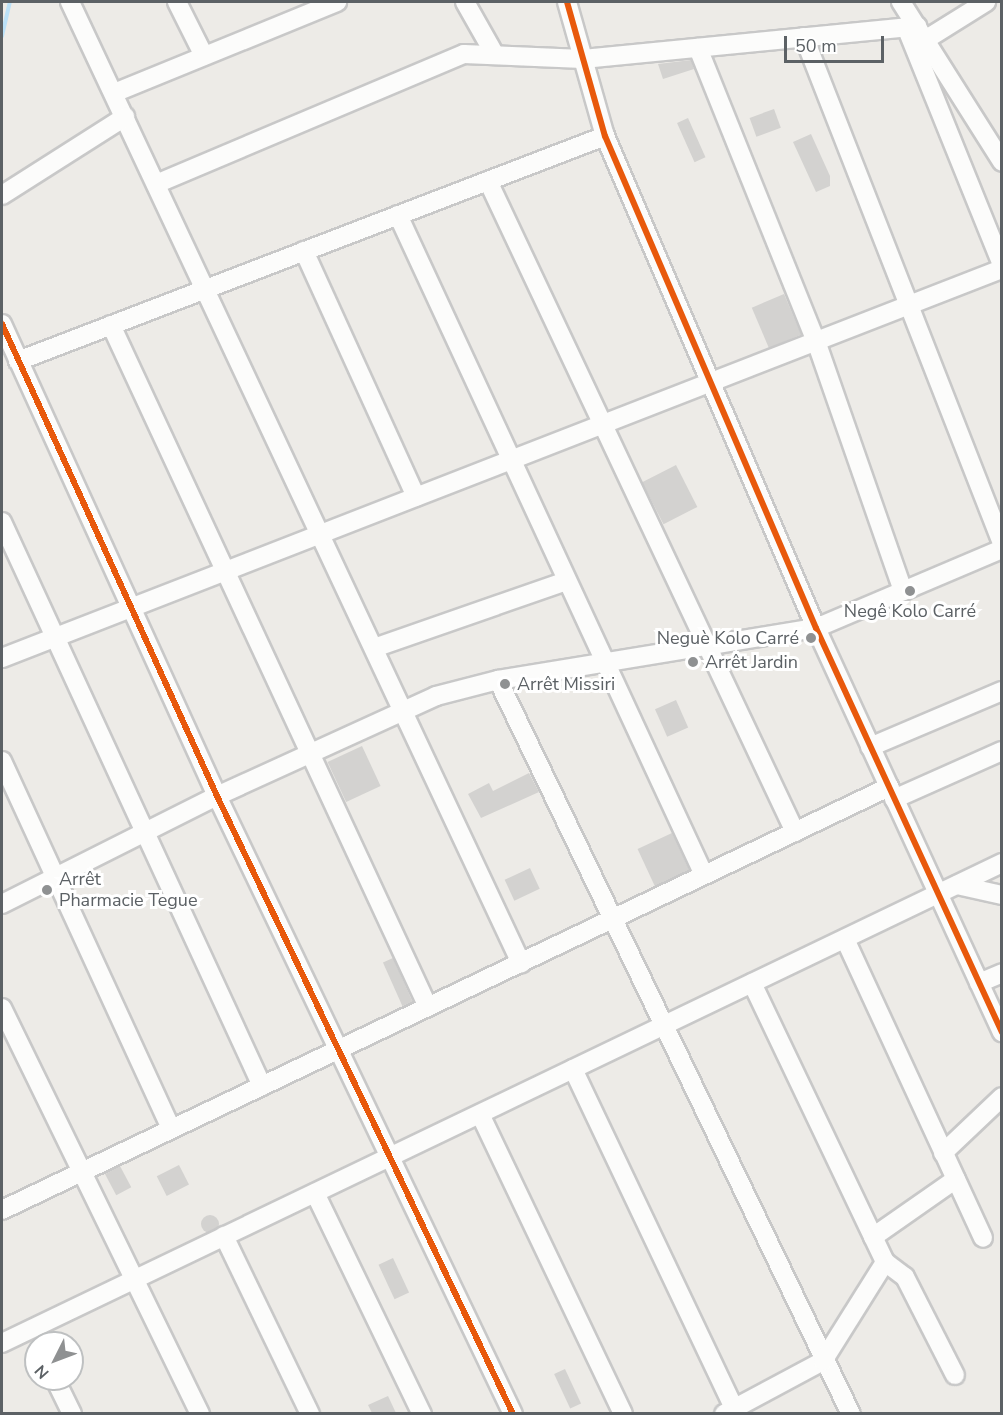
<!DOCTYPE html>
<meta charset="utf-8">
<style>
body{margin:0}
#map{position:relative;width:1003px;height:1415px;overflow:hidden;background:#edebe7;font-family:"Nunito Sans",sans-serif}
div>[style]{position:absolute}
.stream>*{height:4px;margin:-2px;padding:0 2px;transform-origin:2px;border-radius:2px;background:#bbe1f8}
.building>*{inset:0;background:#d3d2d0;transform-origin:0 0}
.round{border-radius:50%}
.roads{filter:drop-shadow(2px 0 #c8c8c8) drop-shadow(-2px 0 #c8c8c8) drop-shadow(0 2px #c8c8c8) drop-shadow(0 -2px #c8c8c8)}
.minor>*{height:18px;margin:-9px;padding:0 9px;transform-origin:9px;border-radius:9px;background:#fcfcfb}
.cycleway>*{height:6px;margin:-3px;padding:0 3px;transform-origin:3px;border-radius:3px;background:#e8590c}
.dots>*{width:16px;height:16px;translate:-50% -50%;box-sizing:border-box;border:3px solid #fff;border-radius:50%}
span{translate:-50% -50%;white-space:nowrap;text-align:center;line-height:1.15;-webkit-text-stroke:6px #fff;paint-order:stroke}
.poi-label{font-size:18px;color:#5c6165}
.right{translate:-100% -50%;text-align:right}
.left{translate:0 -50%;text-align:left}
.frame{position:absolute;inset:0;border:3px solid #5c6165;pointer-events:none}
.north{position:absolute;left:24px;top:1331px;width:60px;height:60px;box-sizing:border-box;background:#fff;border:2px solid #bec0c1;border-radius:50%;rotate:228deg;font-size:16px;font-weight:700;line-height:24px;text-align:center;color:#5c6165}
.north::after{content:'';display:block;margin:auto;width:21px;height:27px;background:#8f9192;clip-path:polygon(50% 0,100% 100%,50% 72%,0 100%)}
.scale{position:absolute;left:784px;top:36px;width:100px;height:27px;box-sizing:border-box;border:3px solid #5c6165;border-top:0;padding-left:8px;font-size:18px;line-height:21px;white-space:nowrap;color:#5c6165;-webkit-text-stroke:4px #fff;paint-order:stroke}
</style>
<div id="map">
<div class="stream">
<div style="left:2px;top:36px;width:35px;rotate:-77deg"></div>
</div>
<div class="building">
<div style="clip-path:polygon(691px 60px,694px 69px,663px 79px,658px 64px)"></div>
<div style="left:774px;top:109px;width:20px;height:26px;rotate:70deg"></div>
<div style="left:688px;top:118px;width:43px;height:12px;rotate:66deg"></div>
<div style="clip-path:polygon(811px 134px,830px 176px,830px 186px,816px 192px,793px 142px)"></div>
<div style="left:784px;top:294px;width:44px;height:35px;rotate:67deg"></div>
<div style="left:676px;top:465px;width:47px;height:38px;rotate:63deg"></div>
<div style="left:676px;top:700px;width:30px;height:23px;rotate:66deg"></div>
<div style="left:362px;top:746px;width:44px;height:38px;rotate:65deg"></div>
<div style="clip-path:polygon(529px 773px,539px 792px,481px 818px,468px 794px,489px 783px,493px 791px)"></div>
<div style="left:672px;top:833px;width:41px;height:38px;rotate:65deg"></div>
<div style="left:530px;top:868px;width:23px;height:28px;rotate:65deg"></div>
<div style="left:393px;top:958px;width:48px;height:11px;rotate:66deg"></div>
<div style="left:179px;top:1165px;width:22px;height:25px;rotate:63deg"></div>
<div style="left:120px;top:1166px;width:24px;height:17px;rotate:62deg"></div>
<div class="round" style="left:201px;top:1215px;width:18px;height:18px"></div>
<div style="left:393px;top:1258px;width:38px;height:16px;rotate:65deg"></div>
<div style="left:565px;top:1369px;width:38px;height:12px;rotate:65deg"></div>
<div style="clip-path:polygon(388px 1396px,396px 1413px,372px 1413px,368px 1405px)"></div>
</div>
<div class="roads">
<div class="minor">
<div style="left:70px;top:2px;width:1062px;rotate:64.86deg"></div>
<div style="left:177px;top:2px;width:60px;rotate:63.4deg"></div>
<div style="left:465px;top:2px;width:61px;rotate:60.5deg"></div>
<div style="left:567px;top:2px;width:139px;rotate:74.2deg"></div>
<div style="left:605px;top:136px;width:535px;rotate:66.79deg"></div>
<div style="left:816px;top:628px;width:445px;rotate:65.3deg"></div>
<div style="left:901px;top:2px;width:189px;rotate:57.7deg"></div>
<div style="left:906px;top:27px;width:257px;rotate:68deg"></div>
<div style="left:804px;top:37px;width:543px;rotate:68.63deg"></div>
<div style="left:925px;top:40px;width:72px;rotate:-31.9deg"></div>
<div style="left:698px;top:48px;width:316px;rotate:68.1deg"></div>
<div style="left:816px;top:341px;width:265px;rotate:70.8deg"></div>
<div style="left:114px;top:93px;width:241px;rotate:-22.2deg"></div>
<div style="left:488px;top:181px;width:720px;rotate:64.75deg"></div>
<div style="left:156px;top:184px;width:334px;rotate:-22.9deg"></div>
<div style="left:464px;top:54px;width:119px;rotate:2.4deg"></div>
<div style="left:583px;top:59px;width:336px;rotate:-5.6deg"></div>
<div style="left:2px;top:195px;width:146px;rotate:-32.4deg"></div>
<div style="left:398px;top:215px;width:727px;rotate:65.13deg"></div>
<div style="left:304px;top:251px;width:270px;rotate:65.5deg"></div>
<div style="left:2px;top:324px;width:519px;rotate:65.51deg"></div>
<div style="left:217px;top:796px;width:685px;rotate:64.41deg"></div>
<div style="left:111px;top:325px;width:752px;rotate:65.07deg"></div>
<div style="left:18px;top:361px;width:629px;rotate:-20.97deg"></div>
<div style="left:2px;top:522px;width:621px;rotate:65.25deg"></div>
<div style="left:374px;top:648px;width:200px;rotate:-19.2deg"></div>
<div style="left:2px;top:658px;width:1073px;rotate:-21.26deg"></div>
<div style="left:498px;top:680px;width:814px;rotate:64.32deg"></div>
<div style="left:870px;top:747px;width:143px;rotate:-23deg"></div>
<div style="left:2px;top:761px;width:405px;rotate:65.3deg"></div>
<div style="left:894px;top:799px;width:118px;rotate:-24deg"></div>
<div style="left:957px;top:885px;width:46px;rotate:12.5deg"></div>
<div style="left:2px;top:904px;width:241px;rotate:-26.7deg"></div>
<div style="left:217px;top:796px;width:241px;rotate:-24.5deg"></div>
<div style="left:436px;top:696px;width:64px;rotate:-14.5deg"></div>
<div style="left:498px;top:680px;width:322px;rotate:-9.3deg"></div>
<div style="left:816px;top:628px;width:202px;rotate:-23deg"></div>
<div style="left:845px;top:939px;width:329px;rotate:65.2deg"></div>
<div style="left:752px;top:983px;width:309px;rotate:64.5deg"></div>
<div style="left:885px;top:1262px;width:25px;rotate:37deg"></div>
<div style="left:905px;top:1277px;width:110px;rotate:63deg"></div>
<div style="left:979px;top:983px;width:25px;rotate:-23deg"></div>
<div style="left:2px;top:1008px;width:452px;rotate:64deg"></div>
<div style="left:573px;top:1069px;width:382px;rotate:64.6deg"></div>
<div style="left:480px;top:1114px;width:332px;rotate:64.5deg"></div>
<div style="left:943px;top:1153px;width:81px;rotate:-43.5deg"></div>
<div style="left:315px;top:1193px;width:246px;rotate:64.2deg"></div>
<div style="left:2px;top:1210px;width:983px;rotate:-25.5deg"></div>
<div style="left:224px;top:1236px;width:198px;rotate:64.2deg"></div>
<div style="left:873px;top:1237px;width:101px;rotate:-34.9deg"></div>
<div style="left:2px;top:1343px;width:1109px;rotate:-25.64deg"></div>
<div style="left:55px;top:1379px;width:39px;rotate:64deg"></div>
<div style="left:724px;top:1414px;width:112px;rotate:-28.2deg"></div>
<div style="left:823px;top:1361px;width:117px;rotate:-57.9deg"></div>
</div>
</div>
<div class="cycleway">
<div style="left:567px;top:2px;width:139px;rotate:74.2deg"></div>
<div style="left:605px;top:136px;width:535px;rotate:66.79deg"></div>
<div style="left:816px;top:628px;width:445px;rotate:65.3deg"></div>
<div style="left:2px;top:324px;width:519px;rotate:65.51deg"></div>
<div style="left:217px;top:796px;width:685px;rotate:64.41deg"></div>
</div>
<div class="dots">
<div style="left:910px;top:591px;background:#8f9192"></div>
<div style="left:811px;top:638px;background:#8f9192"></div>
<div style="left:693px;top:662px;background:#8f9192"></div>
<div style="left:505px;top:684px;background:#8f9192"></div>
<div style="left:47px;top:890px;background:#8f9192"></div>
</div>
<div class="poi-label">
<span style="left:910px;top:611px">Negê Kolo Carré</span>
<span class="right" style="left:799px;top:638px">Neguè Kolo Carré</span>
<span class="left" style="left:705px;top:662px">Arrêt Jardin</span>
<span class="left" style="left:517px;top:684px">Arrêt Missiri</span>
<span class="left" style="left:59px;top:890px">Arrêt<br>Pharmacie Tegue</span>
</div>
<div class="frame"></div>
<div class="north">N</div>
<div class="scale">50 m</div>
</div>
